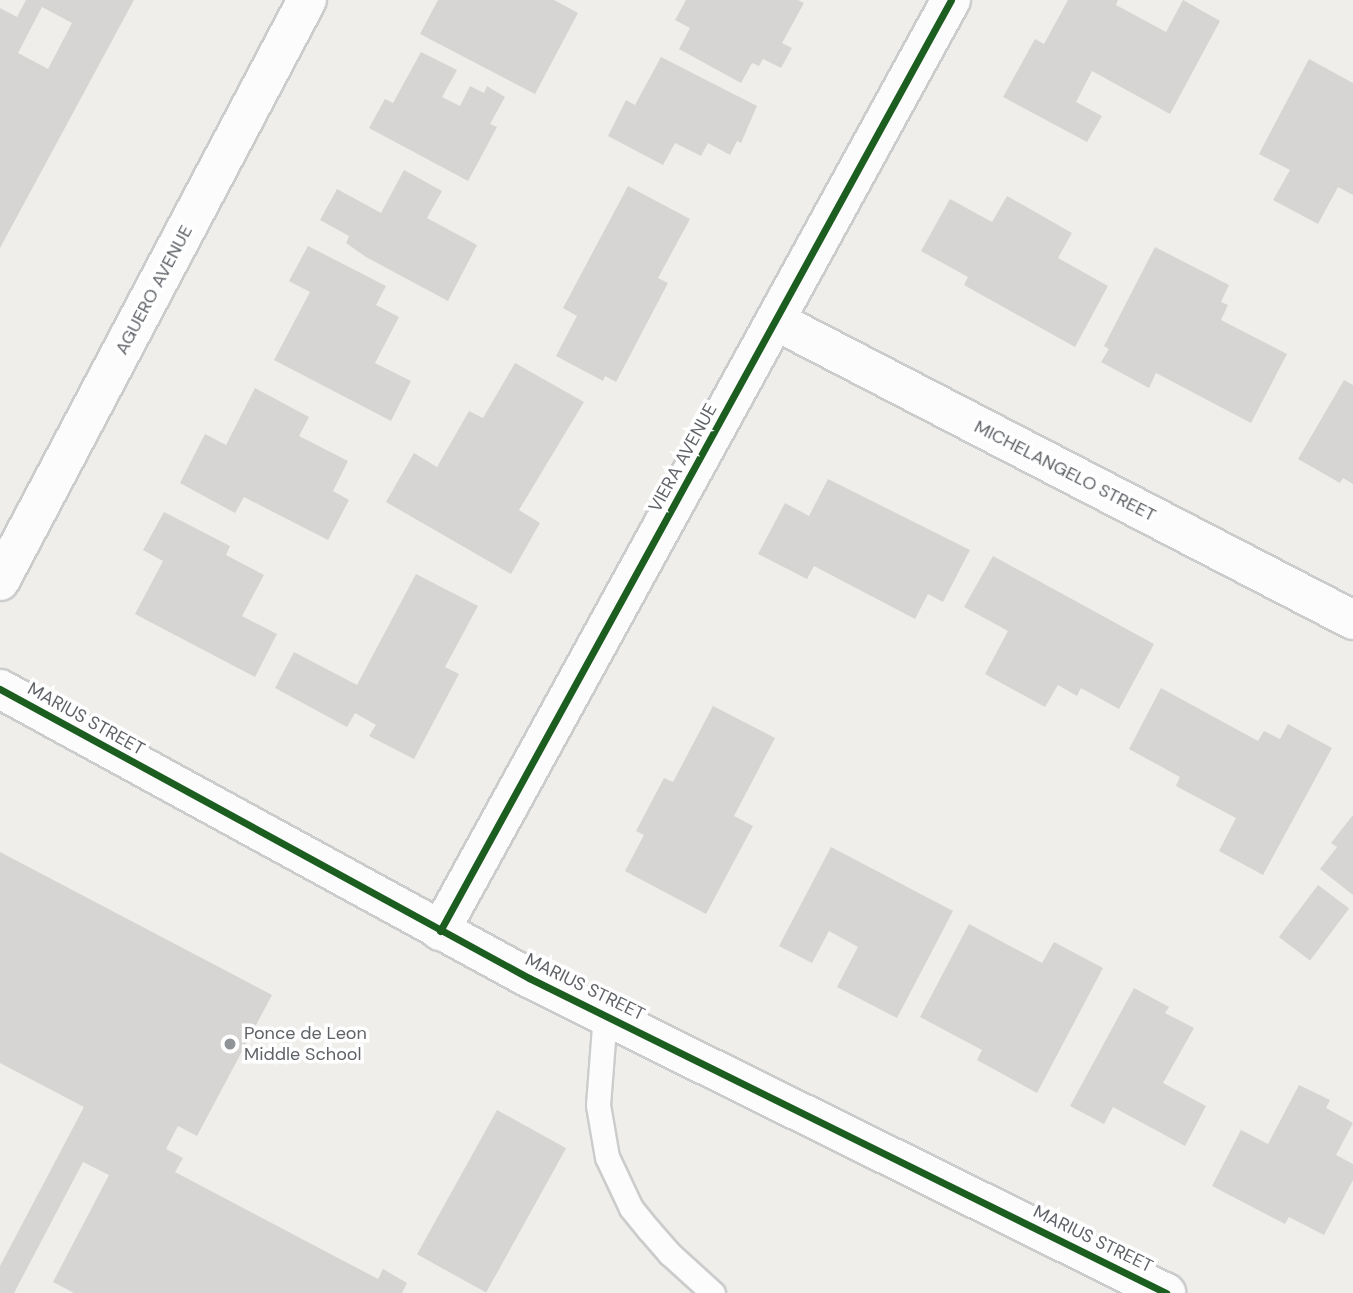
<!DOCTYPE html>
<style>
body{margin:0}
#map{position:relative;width:1353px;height:1293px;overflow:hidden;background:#efeeea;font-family:"DM Sans",sans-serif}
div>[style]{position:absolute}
.building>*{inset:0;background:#d6d5d3;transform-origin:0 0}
.roads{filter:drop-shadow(2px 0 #cbcccc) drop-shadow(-2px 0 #cbcccc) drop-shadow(0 2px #cbcccc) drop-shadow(0 -2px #cbcccc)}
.service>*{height:23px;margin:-11.5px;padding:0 11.5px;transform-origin:11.5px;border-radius:11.5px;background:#fdfcfc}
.minor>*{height:38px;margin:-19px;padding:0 19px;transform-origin:19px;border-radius:19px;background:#fdfcfc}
.cycleway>*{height:7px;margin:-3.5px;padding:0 3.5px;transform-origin:3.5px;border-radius:3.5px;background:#1b5e20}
.dots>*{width:19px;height:19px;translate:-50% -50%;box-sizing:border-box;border:4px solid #fff;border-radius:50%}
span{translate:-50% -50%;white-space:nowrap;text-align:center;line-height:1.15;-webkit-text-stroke:7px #fff;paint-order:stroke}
.street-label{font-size:18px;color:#5f6368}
.poi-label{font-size:18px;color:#5f6368}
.left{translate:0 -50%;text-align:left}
</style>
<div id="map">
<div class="building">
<div style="clip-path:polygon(evenodd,26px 0,134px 0,0 248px,0 8px,17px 17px,26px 0,42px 7px,72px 23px,48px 69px,18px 53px,42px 7px)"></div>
<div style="clip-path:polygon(438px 0,554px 0,578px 13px,535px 94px,420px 34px)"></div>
<div style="clip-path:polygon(686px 0,798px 0,804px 3px,782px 43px,792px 48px,781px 68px,763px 59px,759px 66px,752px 63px,741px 83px,679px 49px,690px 28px,675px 20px)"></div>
<div style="clip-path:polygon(1068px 0,1118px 0,1116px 5px,1166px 32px,1183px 0,1220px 21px,1170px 114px,1092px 71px,1076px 102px,1102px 116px,1087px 142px,1003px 97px,1035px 39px,1044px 44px)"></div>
<div style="clip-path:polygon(421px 52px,457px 70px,442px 97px,460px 106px,470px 86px,484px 93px,487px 86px,505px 97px,490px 124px,497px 127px,468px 181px,369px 128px,385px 99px,393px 103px)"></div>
<div style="clip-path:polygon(661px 57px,757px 106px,741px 143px,737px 141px,730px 155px,708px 143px,701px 156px,675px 143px,663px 165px,608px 136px,626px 100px,635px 105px)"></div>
<div style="clip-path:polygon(1309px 59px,1353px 83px,1353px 195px,1338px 187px,1318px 224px,1273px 200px,1290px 170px,1259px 154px)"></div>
<div style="clip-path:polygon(404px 170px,442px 191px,427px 218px,477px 245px,448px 301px,366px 257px,346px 243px,349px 236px,320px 220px,337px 189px,381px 213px)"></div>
<div style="clip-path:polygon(628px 186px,690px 219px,658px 278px,668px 283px,616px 382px,605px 376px,603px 381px,556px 356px,577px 316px,563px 308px)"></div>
<div style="clip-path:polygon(1007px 196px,1072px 233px,1058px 258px,1108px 286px,1075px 347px,964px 285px,968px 277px,921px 251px,950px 199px,992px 222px)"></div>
<div style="clip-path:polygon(308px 246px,386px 286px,376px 305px,399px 317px,375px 363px,411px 381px,391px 421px,274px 360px,310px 292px,289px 281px)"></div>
<div style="clip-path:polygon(1155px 247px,1229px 285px,1221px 302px,1228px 305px,1221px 320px,1287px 354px,1251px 423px,1156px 373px,1149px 388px,1101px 362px,1109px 349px,1104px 346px)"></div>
<div style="clip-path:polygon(515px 363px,584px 402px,519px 510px,540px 523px,511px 574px,386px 502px,414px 453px,437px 467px,469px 411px,483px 418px)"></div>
<div style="clip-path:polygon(1344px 380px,1353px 385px,1353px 484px,1343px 478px,1340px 483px,1298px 459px)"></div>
<div style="clip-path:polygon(255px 388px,309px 417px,299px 436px,348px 461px,333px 491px,349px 500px,328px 540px,244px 497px,235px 513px,180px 483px,205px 434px,226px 445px)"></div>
<div style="clip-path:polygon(828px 479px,970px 550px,943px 602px,928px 594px,915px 619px,814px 566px,807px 579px,758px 554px,785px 503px,809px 516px)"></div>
<div style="clip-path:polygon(164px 512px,230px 546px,226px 555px,264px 575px,242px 616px,277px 634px,255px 677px,135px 614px,163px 561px,143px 550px)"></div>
<div style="clip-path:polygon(993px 556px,1154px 644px,1119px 709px,1081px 688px,1077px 696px,1058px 685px,1045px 707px,985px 674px,1008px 631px,964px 607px)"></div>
<div style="clip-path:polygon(416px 574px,478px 606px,445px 667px,459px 674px,414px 759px,369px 736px,376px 725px,355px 713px,347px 727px,275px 688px,294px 652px,357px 685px)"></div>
<div style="clip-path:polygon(1161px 688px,1258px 741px,1264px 731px,1280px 739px,1288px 724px,1332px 748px,1263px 875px,1219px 851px,1236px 818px,1176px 786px,1180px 777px,1129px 749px)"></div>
<div style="clip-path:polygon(713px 706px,775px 738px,734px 816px,753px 826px,706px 914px,625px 871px,644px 835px,636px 831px,664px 778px,673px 782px)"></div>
<div style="clip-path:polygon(1353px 815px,1353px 895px,1320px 869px,1337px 847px,1331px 843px)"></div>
<div style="clip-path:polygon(831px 847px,953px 911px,897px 1018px,837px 987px,858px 947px,829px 931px,812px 963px,779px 946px)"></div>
<div style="clip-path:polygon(0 852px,272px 995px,197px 1136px,178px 1126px,166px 1149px,183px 1158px,175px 1172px,378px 1279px,383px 1269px,407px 1283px,402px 1293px,74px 1293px,53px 1282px,109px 1175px,83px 1162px,14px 1293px,0 1293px,0 1266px,84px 1107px,0 1063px)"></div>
<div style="left:1318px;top:885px;width:39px;height:65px;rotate:37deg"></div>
<div style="clip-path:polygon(969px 924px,1042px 963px,1054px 942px,1103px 968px,1037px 1093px,977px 1060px,982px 1050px,920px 1017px)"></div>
<div style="clip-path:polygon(1134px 988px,1169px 1007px,1165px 1013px,1194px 1028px,1163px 1083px,1206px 1106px,1185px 1146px,1113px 1107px,1104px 1124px,1070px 1106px)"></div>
<div style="clip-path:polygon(1299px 1085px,1330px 1100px,1326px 1108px,1353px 1123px,1336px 1155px,1353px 1164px,1353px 1180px,1324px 1235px,1289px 1217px,1285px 1224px,1212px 1186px,1241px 1130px,1268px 1144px)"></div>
<div style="left:497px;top:1110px;width:79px;height:165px;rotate:29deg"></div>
</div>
<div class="roads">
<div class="service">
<div style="left:605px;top:1014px;width:91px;rotate:94.4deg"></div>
<div style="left:598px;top:1105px;width:53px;rotate:80.2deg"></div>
<div style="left:607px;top:1157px;width:56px;rotate:64.8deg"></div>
<div style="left:631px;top:1208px;width:28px;rotate:51deg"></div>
<div style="left:649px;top:1230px;width:32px;rotate:49deg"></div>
<div style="left:670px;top:1254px;width:58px;rotate:42.2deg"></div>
</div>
<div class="minor">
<div style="left:776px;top:321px;width:650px;rotate:27.39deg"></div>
<div style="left:0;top:581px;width:657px;rotate:-62.15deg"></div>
<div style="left:0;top:689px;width:603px;rotate:28.65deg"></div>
<div style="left:529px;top:978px;width:711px;rotate:26.31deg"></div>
<div style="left:440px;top:931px;width:1062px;rotate:-61.24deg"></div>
</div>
</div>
<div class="cycleway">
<div style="left:0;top:689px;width:603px;rotate:28.65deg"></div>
<div style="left:529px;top:978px;width:711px;rotate:26.31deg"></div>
<div style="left:440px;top:931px;width:1062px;rotate:-61.24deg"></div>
</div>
<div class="dots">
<div style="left:230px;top:1044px;background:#919496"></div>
</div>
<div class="street-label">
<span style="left:154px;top:290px;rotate:-62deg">AGUERO AVENUE</span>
<span style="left:683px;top:458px;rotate:-61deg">VIERA AVENUE</span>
<span style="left:1065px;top:471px;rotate:27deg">MICHELANGELO STREET</span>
<span style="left:86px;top:719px;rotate:29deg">MARIUS STREET</span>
<span style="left:585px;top:987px;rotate:26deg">MARIUS STREET</span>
<span style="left:1093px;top:1239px;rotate:26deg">MARIUS STREET</span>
</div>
<div class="poi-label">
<span class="left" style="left:244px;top:1044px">Ponce de Leon<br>Middle School</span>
</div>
</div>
